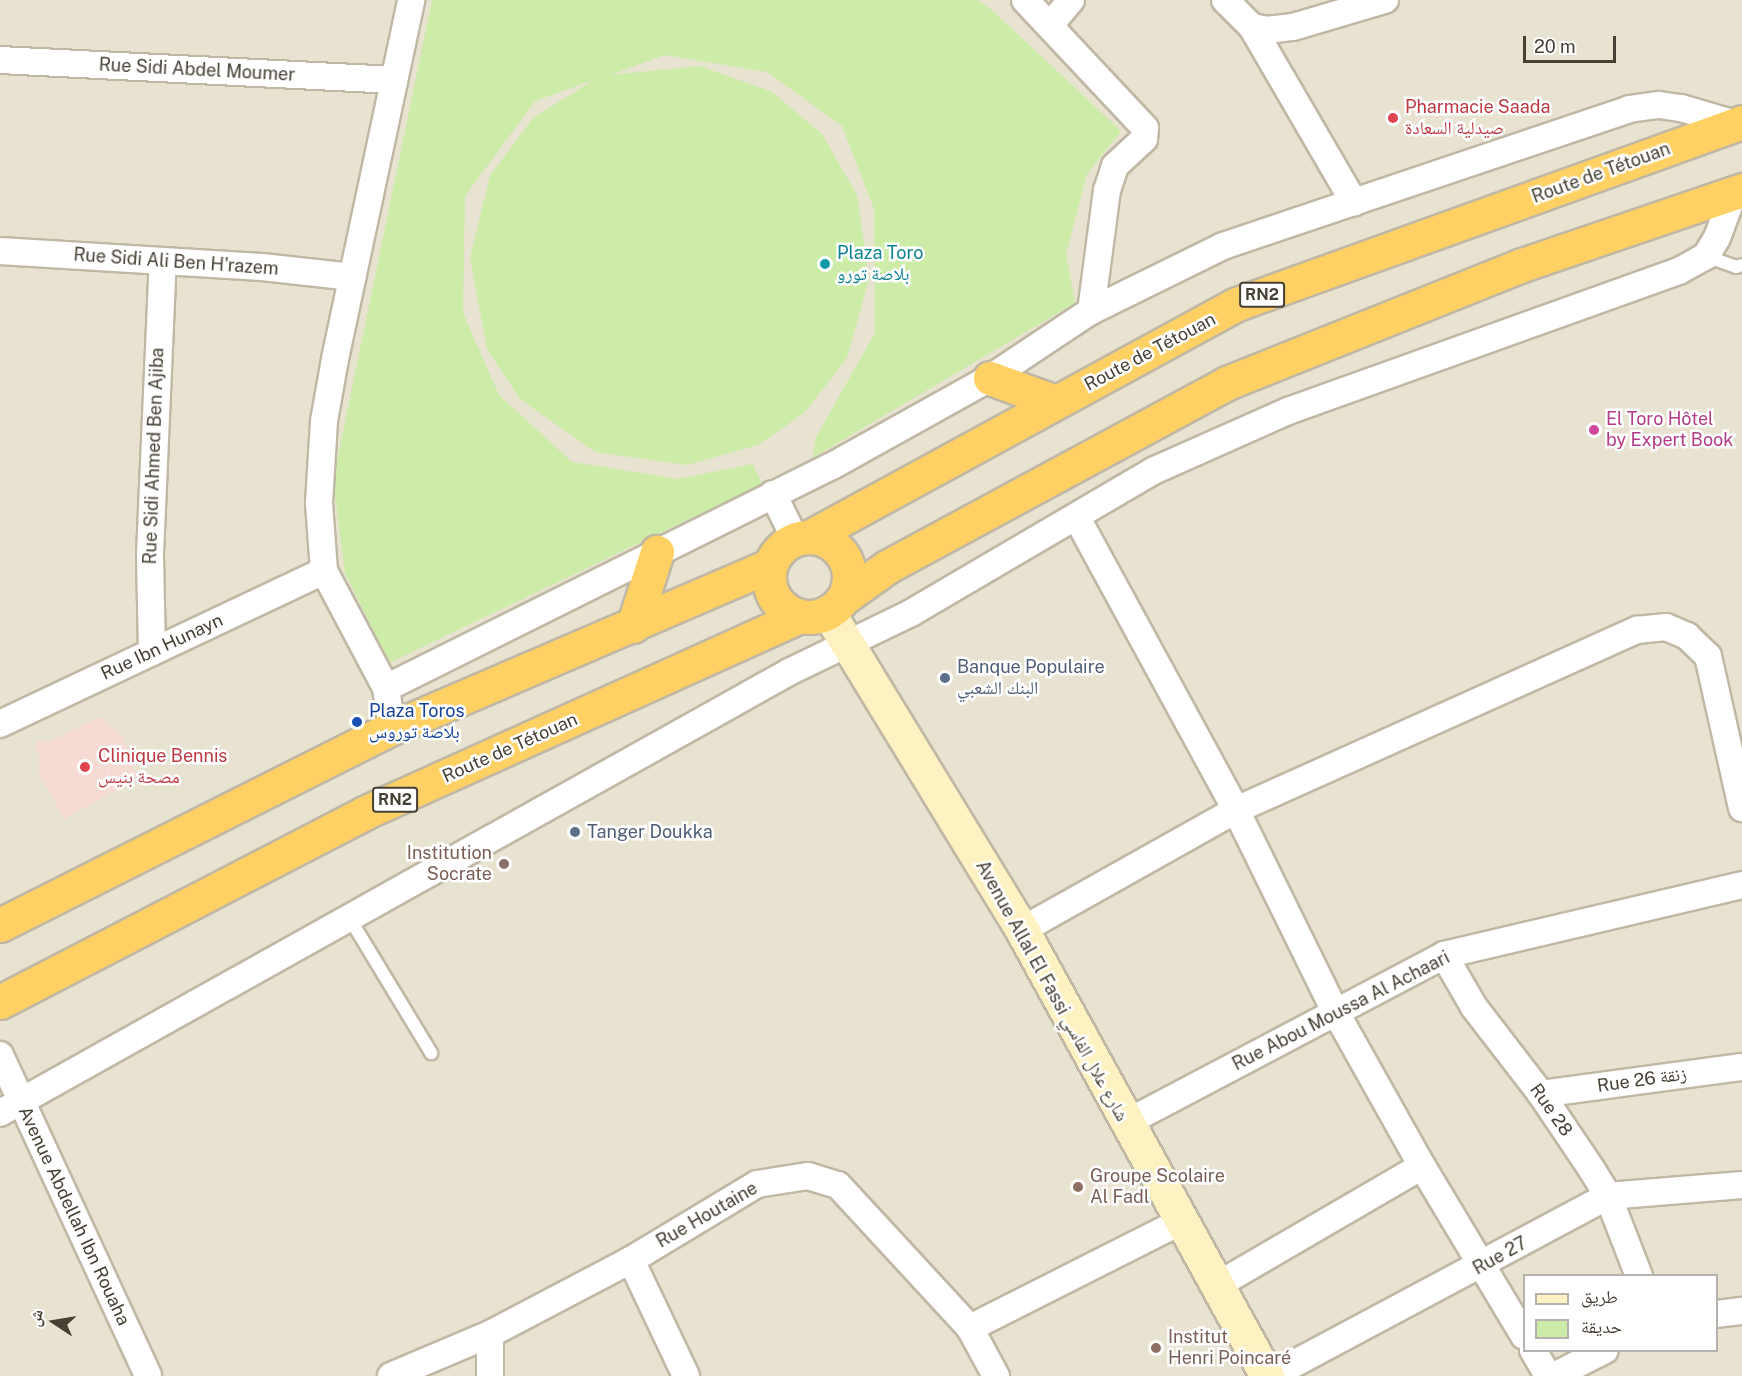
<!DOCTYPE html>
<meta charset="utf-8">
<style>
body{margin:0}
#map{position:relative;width:1742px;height:1376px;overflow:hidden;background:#f4efe4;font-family:"Public Sans","Noto Naskh Arabic",sans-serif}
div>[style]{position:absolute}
.residential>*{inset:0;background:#e8e2d1}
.medical>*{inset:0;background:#f6dbd5}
.green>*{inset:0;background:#cceca8}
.roads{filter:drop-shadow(2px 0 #c0b8a5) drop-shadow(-2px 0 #c0b8a5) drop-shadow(0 2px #c0b8a5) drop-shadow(0 -2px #c0b8a5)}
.lane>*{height:12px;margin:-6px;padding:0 6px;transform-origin:6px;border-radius:6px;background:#fff}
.street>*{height:26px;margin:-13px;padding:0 13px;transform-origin:13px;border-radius:13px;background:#fff}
.secondary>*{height:33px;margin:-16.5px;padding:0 16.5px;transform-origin:16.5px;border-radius:16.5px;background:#fff2c2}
.highway>*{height:33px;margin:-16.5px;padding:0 16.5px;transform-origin:16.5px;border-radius:16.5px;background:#ffd063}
.highway>.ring{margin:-16.5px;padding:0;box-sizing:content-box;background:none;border:33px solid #ffd063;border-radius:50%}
.dots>*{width:16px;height:16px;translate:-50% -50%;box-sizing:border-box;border:3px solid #fff;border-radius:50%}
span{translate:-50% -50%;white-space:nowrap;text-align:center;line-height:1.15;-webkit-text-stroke:5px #fff;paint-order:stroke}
.shield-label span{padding:2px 4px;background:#fff;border:2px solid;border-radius:4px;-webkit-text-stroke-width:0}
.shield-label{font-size:16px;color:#463f33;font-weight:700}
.street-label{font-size:18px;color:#463f33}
.health-label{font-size:18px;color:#be3a42}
.left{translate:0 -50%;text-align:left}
.culture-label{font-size:18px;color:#0d838f}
.hotel-label{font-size:18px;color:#b23c85}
.service-label{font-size:18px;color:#4e5e75}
.transit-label{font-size:18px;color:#164399}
.education-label{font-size:18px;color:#785e54}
.right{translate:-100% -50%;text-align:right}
.legend{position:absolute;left:1523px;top:1274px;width:195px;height:78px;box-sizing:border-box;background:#fff;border:2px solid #b5b2ad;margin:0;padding:8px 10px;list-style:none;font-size:18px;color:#463f33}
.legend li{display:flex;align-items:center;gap:12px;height:30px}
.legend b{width:30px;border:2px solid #b5b2ad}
.north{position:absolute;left:24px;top:1292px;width:60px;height:60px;-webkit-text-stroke:4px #fff;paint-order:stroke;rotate:282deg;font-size:16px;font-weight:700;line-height:24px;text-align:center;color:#463f33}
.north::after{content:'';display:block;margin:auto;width:21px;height:27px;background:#463f33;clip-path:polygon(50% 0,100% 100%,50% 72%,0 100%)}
.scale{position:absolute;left:1523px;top:36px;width:93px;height:27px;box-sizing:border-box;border:3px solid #463f33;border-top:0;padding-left:8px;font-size:18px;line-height:21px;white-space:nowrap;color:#463f33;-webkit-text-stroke:4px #fff;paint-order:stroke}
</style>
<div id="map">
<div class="residential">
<div style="clip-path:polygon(evenodd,0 0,1742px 0,1742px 1376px,0 1376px,0 0,1524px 1276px,1716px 1276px,1716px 1350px,1524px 1350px,1524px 1276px)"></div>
</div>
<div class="medical">
<div style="clip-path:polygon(100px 717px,122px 736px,136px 774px,135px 780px,64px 819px,38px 771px,40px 759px,35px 747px,39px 740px,49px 742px)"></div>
</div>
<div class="green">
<div style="clip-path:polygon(432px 0,977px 0,992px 10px,1121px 131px,1087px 174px,1066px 254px,1075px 303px,812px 458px,816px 437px,875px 333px,874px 209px,842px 126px,767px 72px,665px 55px,610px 75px,700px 66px,772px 92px,822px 134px,857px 195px,869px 279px,847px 358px,804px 413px,758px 445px,687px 465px,595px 452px,520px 399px,487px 349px,470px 258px,490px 176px,533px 118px,594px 80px,535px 101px,465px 196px,463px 313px,499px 395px,572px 462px,678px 479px,753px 464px,762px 484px,389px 663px,345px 573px,333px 480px)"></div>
</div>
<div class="roads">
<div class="lane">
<div style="left:1706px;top:256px;width:32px;rotate:20deg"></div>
<div style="left:1736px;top:267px;width:6px;rotate:-18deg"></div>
<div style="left:350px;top:919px;width:157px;rotate:58.8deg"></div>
</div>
<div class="street">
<div style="left:1025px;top:0;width:175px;rotate:46.8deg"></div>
<div style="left:1145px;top:128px;width:11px;rotate:95deg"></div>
<div style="left:1144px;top:139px;width:40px;rotate:137deg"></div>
<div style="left:1115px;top:166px;width:25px;rotate:108deg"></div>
<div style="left:1107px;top:190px;width:122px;rotate:97.5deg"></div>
<div style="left:1225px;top:0;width:38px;rotate:45deg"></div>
<div style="left:1252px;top:27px;width:15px;rotate:11deg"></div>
<div style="left:1267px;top:30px;width:26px;rotate:-7deg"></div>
<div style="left:1293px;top:27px;width:96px;rotate:-16.4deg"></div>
<div style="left:1051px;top:24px;width:31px;rotate:-50deg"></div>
<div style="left:1252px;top:27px;width:203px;rotate:59.8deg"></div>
<div style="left:0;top:60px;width:395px;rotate:2.9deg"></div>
<div style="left:0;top:251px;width:262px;rotate:3.5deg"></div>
<div style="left:262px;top:267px;width:91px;rotate:6.3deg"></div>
<div style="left:773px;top:494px;width:50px;rotate:63.9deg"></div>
<div style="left:1077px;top:518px;width:332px;rotate:61.4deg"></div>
<div style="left:1236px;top:810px;width:224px;rotate:63.8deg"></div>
<div style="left:1335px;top:1011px;width:178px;rotate:60.7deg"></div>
<div style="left:1422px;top:1166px;width:198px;rotate:59deg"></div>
<div style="left:152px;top:652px;width:98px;rotate:-91.2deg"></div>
<div style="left:150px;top:554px;width:293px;rotate:-87.5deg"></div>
<div style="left:386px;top:688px;width:498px;rotate:-26.5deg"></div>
<div style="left:832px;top:466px;width:181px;rotate:-29.1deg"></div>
<div style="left:990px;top:378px;width:121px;rotate:-33.6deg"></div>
<div style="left:1091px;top:311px;width:147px;rotate:-26.2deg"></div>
<div style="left:1223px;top:246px;width:428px;rotate:-18.6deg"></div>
<div style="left:1629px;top:109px;width:30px;rotate:-8deg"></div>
<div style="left:1659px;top:105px;width:22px;rotate:8deg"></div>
<div style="left:1681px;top:108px;width:57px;rotate:16.2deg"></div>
<div style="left:0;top:724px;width:358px;rotate:-25.3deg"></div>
<div style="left:392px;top:728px;width:40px;rotate:-98.5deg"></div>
<div style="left:386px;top:688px;width:132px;rotate:-117.9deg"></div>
<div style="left:324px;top:571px;width:68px;rotate:-94.2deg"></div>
<div style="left:319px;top:503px;width:82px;rotate:-86.5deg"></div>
<div style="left:324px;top:421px;width:63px;rotate:-79.9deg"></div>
<div style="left:335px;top:359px;width:367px;rotate:-78deg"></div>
<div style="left:1022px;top:930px;width:245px;rotate:-29.3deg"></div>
<div style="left:1236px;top:810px;width:440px;rotate:-24.2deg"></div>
<div style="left:1637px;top:630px;width:29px;rotate:-6deg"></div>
<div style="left:1666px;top:627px;width:23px;rotate:23deg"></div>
<div style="left:1687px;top:636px;width:29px;rotate:44deg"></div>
<div style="left:1708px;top:656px;width:156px;rotate:77.4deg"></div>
<div style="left:1444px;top:955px;width:60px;rotate:60deg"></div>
<div style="left:1474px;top:1007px;width:110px;rotate:52.4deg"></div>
<div style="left:1541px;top:1094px;width:92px;rotate:56.1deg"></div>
<div style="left:1592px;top:1170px;width:31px;rotate:58deg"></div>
<div style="left:1608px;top:1196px;width:86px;rotate:68.8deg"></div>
<div style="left:0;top:1055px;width:353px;rotate:65.2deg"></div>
<div style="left:1541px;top:1094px;width:203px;rotate:-7.7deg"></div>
<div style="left:0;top:1113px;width:904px;rotate:-29.2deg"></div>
<div style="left:789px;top:672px;width:136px;rotate:-25.8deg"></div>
<div style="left:911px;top:613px;width:281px;rotate:-30.4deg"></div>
<div style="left:1153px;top:471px;width:148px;rotate:-24deg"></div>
<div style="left:1288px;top:411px;width:415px;rotate:-19.7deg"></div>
<div style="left:1679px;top:271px;width:31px;rotate:-29deg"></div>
<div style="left:1706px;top:256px;width:21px;rotate:-59deg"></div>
<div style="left:1717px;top:238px;width:49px;rotate:-69.7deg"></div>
<div style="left:1126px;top:1123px;width:360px;rotate:-27.8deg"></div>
<div style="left:1444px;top:955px;width:306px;rotate:-13.2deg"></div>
<div style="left:631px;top:1260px;width:128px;rotate:64.6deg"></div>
<div style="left:1216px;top:1286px;width:238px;rotate:-30.2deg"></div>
<div style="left:1716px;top:1314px;width:26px;rotate:-7deg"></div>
<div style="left:970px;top:1328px;width:235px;rotate:-26.8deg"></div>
<div style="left:1533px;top:1350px;width:30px;rotate:60deg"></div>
<div style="left:391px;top:1376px;width:108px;rotate:-23deg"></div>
<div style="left:490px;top:1334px;width:159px;rotate:-27.7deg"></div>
<div style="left:631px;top:1260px;width:147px;rotate:-31.1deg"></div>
<div style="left:757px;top:1184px;width:52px;rotate:-8.9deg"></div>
<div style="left:808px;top:1176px;width:31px;rotate:17deg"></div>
<div style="left:838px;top:1185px;width:195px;rotate:47.3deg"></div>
<div style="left:970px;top:1328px;width:55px;rotate:61.6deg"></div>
<div style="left:490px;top:1376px;width:42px;rotate:-90deg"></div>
<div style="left:1271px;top:1376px;width:382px;rotate:-28.1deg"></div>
<div style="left:1608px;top:1196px;width:134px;rotate:-4.7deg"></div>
<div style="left:1554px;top:1376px;width:57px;rotate:-27deg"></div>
</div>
<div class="secondary">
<div style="left:828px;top:612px;width:373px;rotate:58.6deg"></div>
<div style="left:1022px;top:930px;width:509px;rotate:61.22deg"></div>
</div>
<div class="highway">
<div style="left:990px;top:378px;width:70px;rotate:20deg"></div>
<div style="left:813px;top:535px;width:483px;rotate:-28.6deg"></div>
<div style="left:1237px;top:304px;width:537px;rotate:-19.82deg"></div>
<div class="ring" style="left:769px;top:537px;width:47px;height:47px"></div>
<div style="left:845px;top:597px;width:52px;rotate:-35.5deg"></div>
<div style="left:887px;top:567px;width:387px;rotate:-28.4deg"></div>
<div style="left:1227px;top:383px;width:315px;rotate:-21.8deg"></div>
<div style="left:1519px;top:266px;width:236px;rotate:-18.8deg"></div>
<div style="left:633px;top:626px;width:78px;rotate:-72deg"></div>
<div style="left:0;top:925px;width:439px;rotate:-26.7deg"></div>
<div style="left:392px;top:728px;width:412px;rotate:-23.3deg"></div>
<div style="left:0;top:1002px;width:410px;rotate:-27.4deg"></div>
<div style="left:364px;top:813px;width:478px;rotate:-24.3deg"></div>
</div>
</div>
<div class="dots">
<div style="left:1393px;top:118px;background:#e0444e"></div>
<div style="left:825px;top:264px;background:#0f9aa8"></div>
<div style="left:1594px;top:430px;background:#d1479c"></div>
<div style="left:945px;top:678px;background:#5c6f8a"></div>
<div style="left:357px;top:722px;background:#1a4fb4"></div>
<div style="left:85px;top:767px;background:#e0444e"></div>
<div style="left:575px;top:832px;background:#5c6f8a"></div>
<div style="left:504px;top:864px;background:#8d6e63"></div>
<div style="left:1078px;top:1187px;background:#8d6e63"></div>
<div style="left:1156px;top:1348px;background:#8d6e63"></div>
</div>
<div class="shield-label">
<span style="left:1262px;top:295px">RN2</span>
<span style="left:395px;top:800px">RN2</span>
</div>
<div class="street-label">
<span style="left:197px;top:70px;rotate:3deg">Rue Sidi Abdel Moumer</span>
<span style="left:1601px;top:173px;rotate:-20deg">Route de Tétouan</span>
<span style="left:176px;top:262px;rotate:4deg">Rue Sidi Ali Ben H'razem</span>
<span style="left:1150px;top:352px;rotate:-28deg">Route de Tétouan</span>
<span style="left:154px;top:456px;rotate:-88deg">Rue Sidi Ahmed Ben Ajiba</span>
<span style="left:162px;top:647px;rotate:-25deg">Rue Ibn Hunayn</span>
<span style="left:510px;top:748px;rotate:-24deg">Route de Tétouan</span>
<span style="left:1052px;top:991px;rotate:61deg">Avenue Allal El Fassi شارع علال الفاسي</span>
<span style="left:1341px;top:1011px;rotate:-27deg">Rue Abou Moussa Al Achaari</span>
<span style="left:1642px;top:1080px;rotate:-8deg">Rue 26 زنقة</span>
<span style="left:1551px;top:1110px;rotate:55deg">Rue 28</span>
<span style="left:707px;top:1215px;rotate:-30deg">Rue Houtaine</span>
<span style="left:74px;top:1216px;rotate:65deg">Avenue Abdellah Ibn Rouaha</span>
<span style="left:1500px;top:1256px;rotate:-29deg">Rue 27</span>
</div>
<div class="health-label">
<span class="left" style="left:1405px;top:118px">Pharmacie Saada<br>صيدلية السعادة</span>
<span class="left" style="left:98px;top:767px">Clinique Bennis<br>مصحة بنيس</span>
</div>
<div class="culture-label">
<span class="left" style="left:837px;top:264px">Plaza Toro<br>بلاصة تورو</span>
</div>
<div class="hotel-label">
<span class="left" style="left:1606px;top:430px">El Toro Hôtel<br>by Expert Book</span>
</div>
<div class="service-label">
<span class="left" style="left:957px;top:678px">Banque Populaire<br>البنك الشعبي</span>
<span class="left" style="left:587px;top:832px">Tanger Doukka</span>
</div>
<div class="transit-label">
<span class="left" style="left:369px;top:722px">Plaza Toros<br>بلاصة توروس</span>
</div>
<div class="education-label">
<span class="right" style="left:492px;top:864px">Institution<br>Socrate</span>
<span class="left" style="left:1090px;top:1187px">Groupe Scolaire<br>Al Fadl</span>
<span class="left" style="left:1168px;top:1348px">Institut<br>Henri Poincaré</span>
</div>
<ul class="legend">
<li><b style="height:8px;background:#fff2c2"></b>طريق</li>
<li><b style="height:16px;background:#cceca8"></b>حديقة</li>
</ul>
<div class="north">ش</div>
<div class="scale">20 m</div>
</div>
